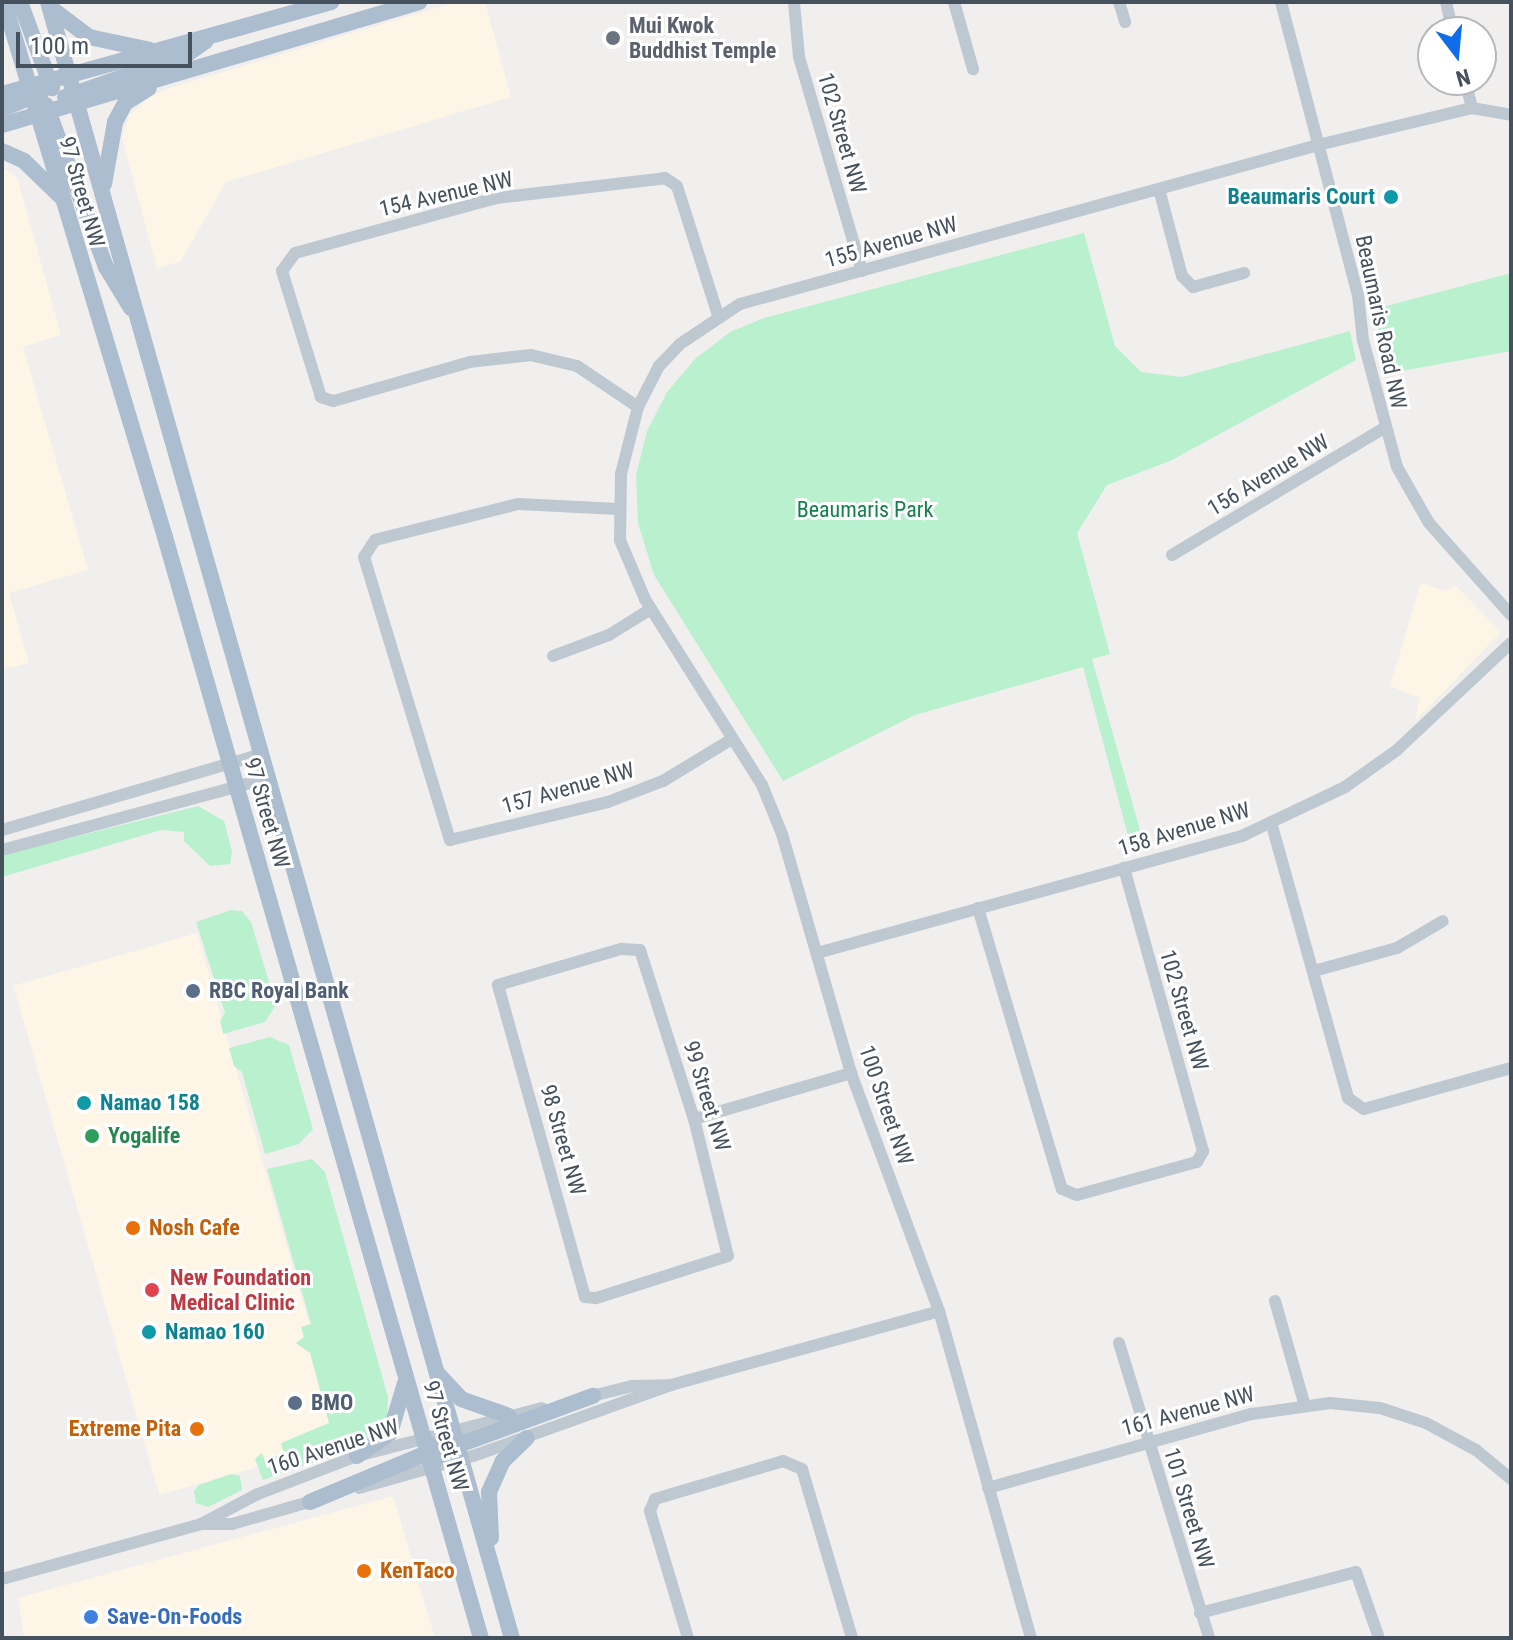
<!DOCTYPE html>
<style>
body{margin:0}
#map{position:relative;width:1513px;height:1640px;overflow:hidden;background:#f1eeee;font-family:"Roboto Condensed",sans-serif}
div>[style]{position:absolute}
.commercial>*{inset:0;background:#fdf6e6;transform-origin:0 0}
.green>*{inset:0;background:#b9f1cf}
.minor>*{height:12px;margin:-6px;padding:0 6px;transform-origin:6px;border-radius:6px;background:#bdc8d1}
.major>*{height:16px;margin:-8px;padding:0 8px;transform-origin:8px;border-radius:8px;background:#acbdcf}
.dots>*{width:22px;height:22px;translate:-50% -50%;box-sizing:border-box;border:4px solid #fff;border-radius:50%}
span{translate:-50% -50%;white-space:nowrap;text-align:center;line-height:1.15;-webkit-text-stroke:6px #fff;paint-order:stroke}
.worship-label{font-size:22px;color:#5b616d;font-weight:700}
.left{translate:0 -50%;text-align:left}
.street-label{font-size:22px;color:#45515c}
.culture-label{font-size:22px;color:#0d838f;font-weight:700}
.right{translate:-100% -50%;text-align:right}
.park-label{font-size:22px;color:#12824b}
.service-label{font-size:22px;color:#4e5e75;font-weight:700}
.leisure-label{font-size:22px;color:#27864d;font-weight:700}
.food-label{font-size:22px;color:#c56008;font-weight:700}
.health-label{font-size:22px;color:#be3a42;font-weight:700}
.shop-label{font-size:22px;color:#366cbe;font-weight:700}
.frame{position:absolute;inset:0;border:4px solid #45515c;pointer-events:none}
.north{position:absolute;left:1417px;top:16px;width:80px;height:80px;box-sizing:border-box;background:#fff;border:2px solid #b5b9be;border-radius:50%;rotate:164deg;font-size:22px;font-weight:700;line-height:32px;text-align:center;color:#45515c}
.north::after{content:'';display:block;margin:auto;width:28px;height:36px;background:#0f6de9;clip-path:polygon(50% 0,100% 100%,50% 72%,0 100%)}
.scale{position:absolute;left:16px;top:32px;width:176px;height:36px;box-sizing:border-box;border:4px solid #45515c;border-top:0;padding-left:10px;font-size:24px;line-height:28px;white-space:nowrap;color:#45515c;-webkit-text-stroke:6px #fff;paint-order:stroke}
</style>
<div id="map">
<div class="commercial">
<div style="clip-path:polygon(456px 2px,485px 2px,511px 97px,226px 182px,181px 261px,157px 269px,122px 137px,129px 116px,146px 100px,163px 90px)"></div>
<div style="clip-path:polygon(2px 167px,17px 177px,61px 335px,23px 347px,88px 570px,9px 593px,29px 663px,2px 670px)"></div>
<div style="clip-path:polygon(1421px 583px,1447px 591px,1455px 585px,1501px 632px,1415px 721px,1420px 698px,1390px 686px)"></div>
<div style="left:197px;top:933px;width:530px;height:191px;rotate:74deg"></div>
<div style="clip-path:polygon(393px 1496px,435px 1638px,24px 1638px,18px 1598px)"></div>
</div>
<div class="green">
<div style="clip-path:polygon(1084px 233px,1115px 346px,1141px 372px,1182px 377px,1350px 331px,1356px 360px,1170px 461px,1107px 485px,1077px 533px,1110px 654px,1092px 659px,1145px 848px,1132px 851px,1083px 667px,915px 715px,783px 781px,654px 575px,638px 523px,636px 475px,647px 431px,667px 392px,695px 359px,730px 332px,764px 318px)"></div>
<div style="clip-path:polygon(1511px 273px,1511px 351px,1385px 374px,1375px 309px)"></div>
<div style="clip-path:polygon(198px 806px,224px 821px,232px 851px,230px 864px,210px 866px,184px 841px,184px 832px,161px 830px,2px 877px,2px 855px)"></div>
<div style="clip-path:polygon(231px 910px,242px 911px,251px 922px,276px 1005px,265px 1022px,223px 1034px,220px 1021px,225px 1013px,196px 922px)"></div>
<div style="clip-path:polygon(270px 1037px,289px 1045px,313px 1129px,299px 1144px,265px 1154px,242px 1072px,234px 1066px,229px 1048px)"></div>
<div style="clip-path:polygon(312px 1159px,325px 1172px,388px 1397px,387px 1425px,370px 1442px,263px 1480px,255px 1459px,262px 1453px,265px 1461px,284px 1453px,281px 1443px,329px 1423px,310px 1353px,296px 1343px,304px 1337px,301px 1327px,311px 1324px,267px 1169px)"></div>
<div style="clip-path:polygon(231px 1474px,240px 1476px,242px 1490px,208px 1507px,196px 1503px,194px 1491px,199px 1485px)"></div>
</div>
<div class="minor">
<div style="left:954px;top:2px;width:70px;rotate:74.2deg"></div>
<div style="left:1119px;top:2px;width:21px;rotate:73deg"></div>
<div style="left:1281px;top:2px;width:303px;rotate:75.3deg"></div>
<div style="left:1358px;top:295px;width:45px;rotate:83.7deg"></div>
<div style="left:1363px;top:340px;width:131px;rotate:75deg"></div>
<div style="left:1397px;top:467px;width:64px;rotate:60.3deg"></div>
<div style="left:1429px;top:523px;width:123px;rotate:48.3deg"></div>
<div style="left:1446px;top:2px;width:31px;rotate:77deg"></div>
<div style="left:794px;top:3px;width:54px;rotate:84.7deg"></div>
<div style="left:799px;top:57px;width:223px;rotate:73.6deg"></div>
<div style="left:1465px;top:80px;width:29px;rotate:76deg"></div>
<div style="left:1159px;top:189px;width:90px;rotate:75.2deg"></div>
<div style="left:1182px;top:276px;width:16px;rotate:45deg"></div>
<div style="left:1193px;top:287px;width:53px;rotate:-15.4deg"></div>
<div style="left:638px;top:407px;width:73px;rotate:-146.1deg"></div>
<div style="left:577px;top:366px;width:47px;rotate:-166.6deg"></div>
<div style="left:531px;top:355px;width:61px;rotate:173.5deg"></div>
<div style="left:470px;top:362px;width:142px;rotate:164.1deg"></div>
<div style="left:333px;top:401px;width:13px;rotate:-162deg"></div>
<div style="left:321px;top:397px;width:132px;rotate:-107.2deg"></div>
<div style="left:282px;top:271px;width:22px;rotate:-54deg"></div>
<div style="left:295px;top:253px;width:208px;rotate:-15.3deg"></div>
<div style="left:496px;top:198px;width:170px;rotate:-6.7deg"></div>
<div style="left:665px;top:178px;width:14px;rotate:34deg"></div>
<div style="left:677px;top:186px;width:135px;rotate:72.4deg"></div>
<div style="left:618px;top:509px;width:100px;rotate:-177.1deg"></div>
<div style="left:518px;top:504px;width:147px;rotate:165.9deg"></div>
<div style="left:375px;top:540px;width:20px;rotate:123deg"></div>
<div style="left:364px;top:557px;width:296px;rotate:73.1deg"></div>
<div style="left:450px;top:840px;width:163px;rotate:-13.5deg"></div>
<div style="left:608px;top:802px;width:59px;rotate:-20.9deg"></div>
<div style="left:663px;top:781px;width:81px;rotate:-31.3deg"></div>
<div style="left:1172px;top:555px;width:247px;rotate:-30.9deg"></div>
<div style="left:553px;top:656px;width:60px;rotate:-20.6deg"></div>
<div style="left:609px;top:635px;width:49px;rotate:-31.8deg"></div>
<div style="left:1271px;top:822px;width:287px;rotate:74.4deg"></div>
<div style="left:1348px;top:1098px;width:19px;rotate:35deg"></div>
<div style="left:1364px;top:1109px;width:153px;rotate:-15.6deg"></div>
<div style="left:2px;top:830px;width:268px;rotate:-16.3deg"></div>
<div style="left:2px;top:850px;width:272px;rotate:-15.1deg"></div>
<div style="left:978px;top:908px;width:293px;rotate:73.4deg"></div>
<div style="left:1062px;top:1189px;width:16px;rotate:22deg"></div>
<div style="left:1077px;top:1195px;width:124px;rotate:-15.4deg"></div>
<div style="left:1197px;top:1162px;width:13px;rotate:-61deg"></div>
<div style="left:1203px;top:1151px;width:294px;rotate:-105.6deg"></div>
<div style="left:621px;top:949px;width:19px;rotate:3deg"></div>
<div style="left:640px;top:950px;width:177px;rotate:72.3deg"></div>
<div style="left:694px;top:1119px;width:141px;rotate:76.1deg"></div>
<div style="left:728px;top:1256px;width:139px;rotate:162.3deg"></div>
<div style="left:596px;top:1298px;width:11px;rotate:-175deg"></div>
<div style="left:585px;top:1297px;width:324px;rotate:-105.6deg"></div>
<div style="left:498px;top:985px;width:128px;rotate:-16.3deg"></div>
<div style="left:817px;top:953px;width:443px;rotate:-15.4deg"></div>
<div style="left:1244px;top:835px;width:112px;rotate:-25.4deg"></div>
<div style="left:1345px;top:787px;width:64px;rotate:-35.4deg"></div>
<div style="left:1397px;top:750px;width:156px;rotate:-43.2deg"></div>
<div style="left:1314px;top:971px;width:86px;rotate:-15.5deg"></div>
<div style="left:1397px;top:948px;width:53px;rotate:-30.4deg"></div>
<div style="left:694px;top:1119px;width:164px;rotate:-16.3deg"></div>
<div style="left:1275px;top:1301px;width:106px;rotate:74.1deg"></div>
<div style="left:1119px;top:1343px;width:308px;rotate:73deg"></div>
<div style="left:588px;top:1397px;width:45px;rotate:-14deg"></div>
<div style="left:632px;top:1386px;width:39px;rotate:-1deg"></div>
<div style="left:359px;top:1488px;width:118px;rotate:-15.7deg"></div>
<div style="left:473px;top:1456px;width:210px;rotate:-19.7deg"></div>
<div style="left:671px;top:1385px;width:278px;rotate:-15.4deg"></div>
<div style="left:988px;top:1488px;width:274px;rotate:-15.7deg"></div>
<div style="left:1252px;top:1414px;width:79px;rotate:-8deg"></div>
<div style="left:1330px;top:1403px;width:50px;rotate:5.7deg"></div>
<div style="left:1380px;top:1408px;width:48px;rotate:18.1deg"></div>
<div style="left:1426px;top:1423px;width:57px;rotate:28.4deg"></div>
<div style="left:1476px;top:1450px;width:45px;rotate:39.6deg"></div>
<div style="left:201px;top:1524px;width:31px"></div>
<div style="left:232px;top:1524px;width:91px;rotate:-16deg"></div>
<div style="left:2px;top:1579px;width:206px;rotate:-15.4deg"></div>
<div style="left:201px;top:1524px;width:64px;rotate:-27.8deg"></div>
<div style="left:258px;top:1494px;width:106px;rotate:-21deg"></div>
<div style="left:357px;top:1456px;width:191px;rotate:-14.5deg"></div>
<div style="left:1200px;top:1613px;width:161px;rotate:-14.7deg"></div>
<div style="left:1356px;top:1572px;width:70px;rotate:70.8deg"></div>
<div style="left:688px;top:1638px;width:133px;rotate:-106.7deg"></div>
<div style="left:650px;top:1511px;width:13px;rotate:-67deg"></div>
<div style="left:655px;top:1499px;width:134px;rotate:-16.5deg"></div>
<div style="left:783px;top:1461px;width:21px;rotate:23deg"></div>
<div style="left:802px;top:1469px;width:176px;rotate:73.5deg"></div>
<div style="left:1031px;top:1638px;width:340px;rotate:-105.7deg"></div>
<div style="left:939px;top:1311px;width:254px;rotate:-110.3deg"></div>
<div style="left:851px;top:1073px;width:249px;rotate:-106.1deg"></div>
<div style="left:782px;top:834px;width:53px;rotate:-112.2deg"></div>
<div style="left:762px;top:785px;width:220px;rotate:-122.2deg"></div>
<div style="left:645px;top:599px;width:64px;rotate:-113deg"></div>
<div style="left:620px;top:540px;width:66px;rotate:-89.1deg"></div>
<div style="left:621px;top:474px;width:69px;rotate:-75.8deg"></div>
<div style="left:638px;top:407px;width:46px;rotate:-62.9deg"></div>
<div style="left:659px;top:366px;width:30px;rotate:-46deg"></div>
<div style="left:680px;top:344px;width:72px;rotate:-33.7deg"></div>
<div style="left:740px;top:304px;width:599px;rotate:-15.38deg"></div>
<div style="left:1318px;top:145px;width:158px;rotate:-13.5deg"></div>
<div style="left:1472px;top:108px;width:40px;rotate:10deg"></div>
</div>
<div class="major">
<div style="left:4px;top:2px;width:559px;rotate:73.25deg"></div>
<div style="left:165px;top:537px;width:1145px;rotate:73.99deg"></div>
<div style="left:20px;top:2px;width:92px;rotate:69.6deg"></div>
<div style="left:48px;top:2px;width:1701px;rotate:74.17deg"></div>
<div style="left:52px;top:9px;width:46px;rotate:37.1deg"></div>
<div style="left:89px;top:37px;width:62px;rotate:12deg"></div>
<div style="left:2px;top:94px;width:342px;rotate:-15.6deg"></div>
<div style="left:65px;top:97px;width:128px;rotate:-19.1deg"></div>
<div style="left:186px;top:55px;width:24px;rotate:-35deg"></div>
<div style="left:46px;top:105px;width:173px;rotate:69.7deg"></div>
<div style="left:106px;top:267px;width:48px;rotate:58.6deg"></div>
<div style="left:2px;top:109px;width:42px;rotate:-22.3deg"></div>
<div style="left:2px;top:125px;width:435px;rotate:-16.4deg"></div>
<div style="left:2px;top:151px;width:24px;rotate:24deg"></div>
<div style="left:24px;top:161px;width:50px;rotate:44.2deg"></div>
<div style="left:104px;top:184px;width:63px;rotate:-79.9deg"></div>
<div style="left:115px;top:122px;width:21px;rotate:-62deg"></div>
<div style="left:125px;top:103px;width:28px;rotate:-32deg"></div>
<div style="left:438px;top:1374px;width:34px;rotate:47deg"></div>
<div style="left:461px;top:1399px;width:51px;rotate:19.5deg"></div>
<div style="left:357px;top:1456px;width:40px;rotate:-34.9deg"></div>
<div style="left:390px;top:1433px;width:52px;rotate:-73.3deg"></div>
<div style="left:432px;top:1468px;width:8px;rotate:-76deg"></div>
<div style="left:434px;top:1460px;width:26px;rotate:-32deg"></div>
<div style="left:456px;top:1446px;width:146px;rotate:-20.1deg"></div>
<div style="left:310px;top:1502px;width:127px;rotate:-22.7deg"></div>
<div style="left:427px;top:1453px;width:33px;rotate:-40deg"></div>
<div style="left:491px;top:1538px;width:46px;rotate:-92.5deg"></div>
<div style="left:489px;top:1492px;width:34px;rotate:-66deg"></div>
<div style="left:503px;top:1461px;width:33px;rotate:-44deg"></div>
</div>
<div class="dots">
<div style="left:613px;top:38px;background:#6b7280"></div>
<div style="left:1391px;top:197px;background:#0f9aa8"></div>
<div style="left:193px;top:991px;background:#5c6f8a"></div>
<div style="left:84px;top:1103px;background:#0f9aa8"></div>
<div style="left:92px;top:1136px;background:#2e9e5b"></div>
<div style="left:133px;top:1228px;background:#e8710a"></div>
<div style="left:152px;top:1290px;background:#e0444e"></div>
<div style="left:149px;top:1332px;background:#0f9aa8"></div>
<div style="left:295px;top:1403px;background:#5c6f8a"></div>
<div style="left:197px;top:1429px;background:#e8710a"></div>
<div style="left:364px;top:1571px;background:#e8710a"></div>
<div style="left:91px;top:1617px;background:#3f7fe0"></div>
</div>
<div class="worship-label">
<span class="left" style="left:629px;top:38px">Mui Kwok<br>Buddhist Temple</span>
</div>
<div class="street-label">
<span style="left:842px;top:133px;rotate:74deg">102 Street NW</span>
<span style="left:82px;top:192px;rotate:74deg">97 Street NW</span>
<span style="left:446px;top:194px;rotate:-13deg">154 Avenue NW</span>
<span style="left:891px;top:242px;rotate:-16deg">155 Avenue NW</span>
<span style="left:1381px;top:322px;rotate:78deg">Beaumaris Road NW</span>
<span style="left:1268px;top:475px;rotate:-31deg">156 Avenue NW</span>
<span style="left:568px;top:788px;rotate:-16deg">157 Avenue NW</span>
<span style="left:267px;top:813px;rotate:74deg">97 Street NW</span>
<span style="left:1184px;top:829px;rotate:-17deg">158 Avenue NW</span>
<span style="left:1184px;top:1010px;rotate:74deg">102 Street NW</span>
<span style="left:707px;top:1096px;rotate:73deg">99 Street NW</span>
<span style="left:886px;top:1105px;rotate:71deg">100 Street NW</span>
<span style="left:563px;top:1140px;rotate:74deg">98 Street NW</span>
<span style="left:1188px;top:1411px;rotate:-15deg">161 Avenue NW</span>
<span style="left:446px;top:1436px;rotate:74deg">97 Street NW</span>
<span style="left:333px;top:1447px;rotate:-18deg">160 Avenue NW</span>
<span style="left:1189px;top:1508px;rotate:73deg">101 Street NW</span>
</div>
<div class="culture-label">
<span class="right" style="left:1375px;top:197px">Beaumaris Court</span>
<span class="left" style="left:100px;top:1103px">Namao 158</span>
<span class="left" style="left:165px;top:1332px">Namao 160</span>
</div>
<div class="park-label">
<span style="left:865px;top:510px">Beaumaris Park</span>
</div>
<div class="service-label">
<span class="left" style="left:209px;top:991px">RBC Royal Bank</span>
<span class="left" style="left:311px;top:1403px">BMO</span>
</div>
<div class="leisure-label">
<span class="left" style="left:108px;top:1136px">Yogalife</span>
</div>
<div class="food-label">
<span class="left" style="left:149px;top:1228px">Nosh Cafe</span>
<span class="right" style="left:181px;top:1429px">Extreme Pita</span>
<span class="left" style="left:380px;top:1571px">KenTaco</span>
</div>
<div class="health-label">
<span class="left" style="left:170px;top:1290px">New Foundation<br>Medical Clinic</span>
</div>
<div class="shop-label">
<span class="left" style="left:107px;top:1617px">Save-On-Foods</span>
</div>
<div class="frame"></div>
<div class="north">N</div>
<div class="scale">100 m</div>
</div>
